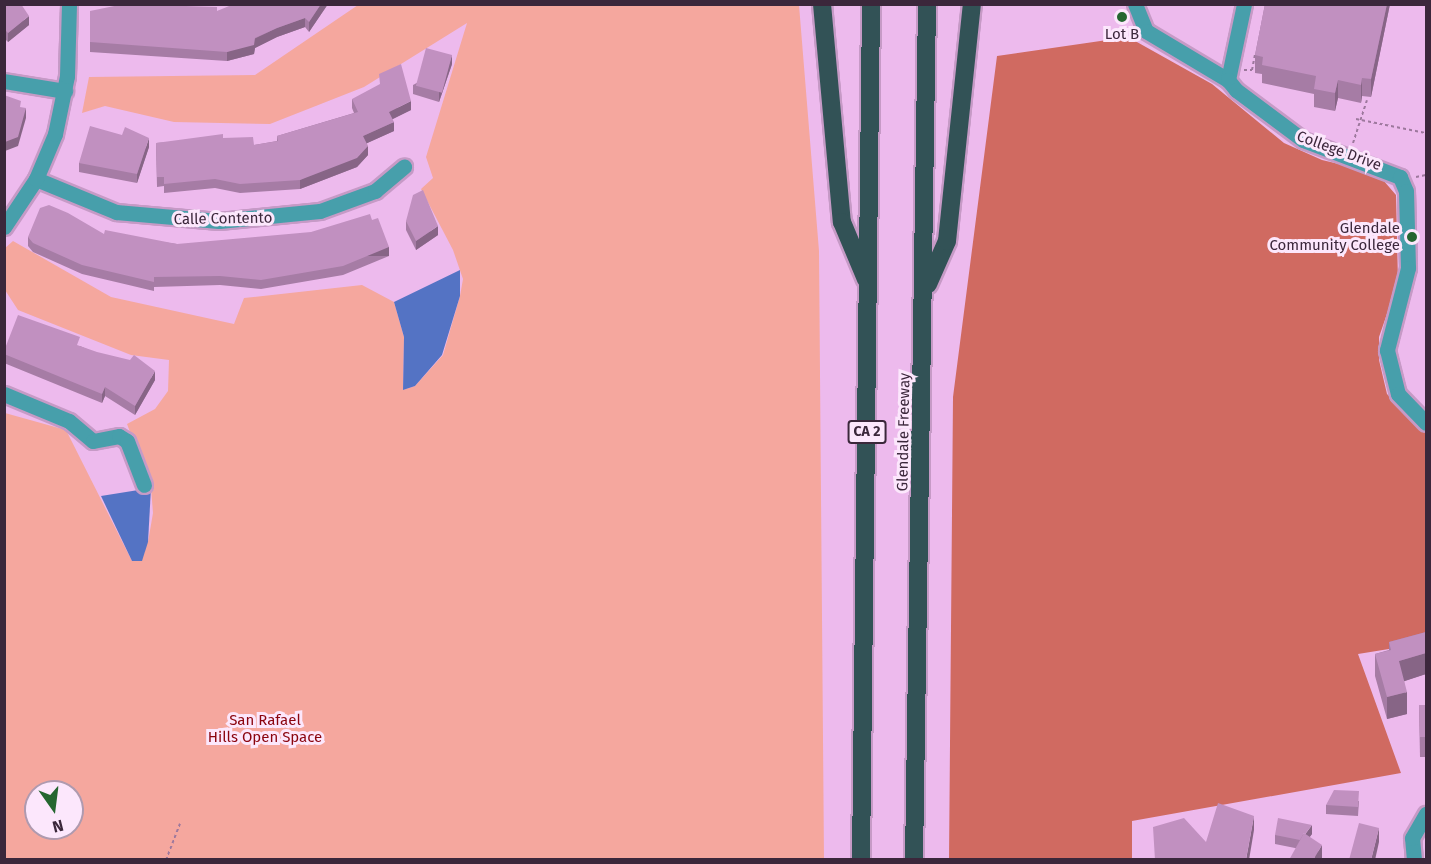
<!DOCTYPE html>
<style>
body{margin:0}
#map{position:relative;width:1431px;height:864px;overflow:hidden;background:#edbaed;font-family:"Fira Sans",sans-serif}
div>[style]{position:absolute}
.green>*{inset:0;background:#f5a79e}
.forest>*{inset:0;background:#d06a61}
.water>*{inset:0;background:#5473c4}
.path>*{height:2px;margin-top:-1px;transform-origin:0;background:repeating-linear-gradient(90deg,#9d789d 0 3px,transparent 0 6px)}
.roads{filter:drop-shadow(2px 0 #c69ac6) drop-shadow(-2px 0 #c69ac6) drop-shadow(0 2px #c69ac6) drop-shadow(0 -2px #c69ac6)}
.minor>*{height:15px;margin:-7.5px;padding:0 7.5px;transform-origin:7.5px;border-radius:7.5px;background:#479fab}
.highway>*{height:18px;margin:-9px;padding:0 9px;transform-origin:9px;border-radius:9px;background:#325256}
.wall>*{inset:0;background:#a67ca5}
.shaded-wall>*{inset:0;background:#876586;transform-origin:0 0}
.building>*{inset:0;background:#c190c0;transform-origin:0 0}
.dots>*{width:16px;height:16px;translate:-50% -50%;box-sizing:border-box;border:3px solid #fce7fc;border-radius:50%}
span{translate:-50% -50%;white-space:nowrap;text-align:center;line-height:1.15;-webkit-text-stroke:6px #fce7fc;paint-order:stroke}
.shield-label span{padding:2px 4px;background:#fce7fc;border:2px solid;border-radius:4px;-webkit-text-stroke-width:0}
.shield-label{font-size:14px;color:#3b273b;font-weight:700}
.poi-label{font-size:15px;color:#3b273b}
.right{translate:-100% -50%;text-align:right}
.street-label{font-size:15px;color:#3b273b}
.park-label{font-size:15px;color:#8a040e}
.frame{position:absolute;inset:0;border:6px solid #3b273b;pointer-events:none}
.north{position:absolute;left:24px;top:780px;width:60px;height:60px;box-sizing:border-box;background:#fce7fc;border:2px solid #af9aaf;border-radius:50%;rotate:166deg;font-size:16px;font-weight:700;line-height:24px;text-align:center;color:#3b273b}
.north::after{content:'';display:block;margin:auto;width:21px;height:27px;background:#256630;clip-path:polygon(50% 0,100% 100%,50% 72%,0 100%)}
</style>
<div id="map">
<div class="green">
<div style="clip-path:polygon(evenodd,358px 5px,799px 5px,819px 251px,824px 859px,5px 859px,5px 413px,66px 430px,132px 561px,148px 542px,153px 513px,151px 488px,127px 424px,155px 409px,168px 391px,169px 360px,131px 355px,18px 310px,5px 290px,4px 249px,13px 241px,111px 297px,234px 324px,244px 298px,362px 285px,394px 302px,404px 337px,403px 390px,415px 386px,443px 355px,460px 296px,463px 279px,453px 250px,421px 189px,433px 178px,426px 157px,467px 23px,364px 87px,270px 124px,174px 122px,105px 106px,82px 113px,89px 77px,255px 75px,358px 5px,36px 792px,72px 792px,72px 828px,36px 828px,36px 792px)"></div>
</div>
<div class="forest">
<div style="clip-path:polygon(1128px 37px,1212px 84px,1284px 143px,1322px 160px,1377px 173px,1396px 195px,1398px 282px,1379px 337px,1379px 360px,1387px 394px,1426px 433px,1426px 643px,1358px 654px,1401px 773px,1132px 821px,1132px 859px,949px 860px,953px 397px,997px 56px)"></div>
</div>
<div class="water">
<div style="clip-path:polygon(460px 270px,460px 296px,442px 355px,415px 386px,403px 390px,404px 337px,394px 302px)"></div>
<div style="clip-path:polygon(151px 488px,148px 542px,142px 561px,132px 561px,101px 496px)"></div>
</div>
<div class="path">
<div style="left:1244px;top:70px;width:8px"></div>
<div style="left:1252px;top:70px;width:16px;rotate:-79deg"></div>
<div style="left:1356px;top:119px;width:71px;rotate:11.3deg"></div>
<div style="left:1353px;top:143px;width:45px;rotate:-72deg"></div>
<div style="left:1416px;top:177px;width:10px;rotate:-11deg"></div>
<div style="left:166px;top:860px;width:39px;rotate:-69deg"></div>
</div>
<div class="roads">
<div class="minor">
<div style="left:1135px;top:4px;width:29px;rotate:68deg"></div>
<div style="left:1146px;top:31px;width:96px;rotate:30.9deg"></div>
<div style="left:1244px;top:4px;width:78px;rotate:101.9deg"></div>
<div style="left:1228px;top:80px;width:13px;rotate:51deg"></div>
<div style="left:1236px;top:90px;width:84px;rotate:36.7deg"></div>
<div style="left:1303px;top:140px;width:104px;rotate:20.9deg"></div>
<div style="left:1400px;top:177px;width:15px;rotate:67deg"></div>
<div style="left:1406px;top:191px;width:77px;rotate:88.5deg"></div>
<div style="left:1408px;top:268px;width:85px;rotate:104.4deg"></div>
<div style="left:1387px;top:350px;width:45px;rotate:76deg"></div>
<div style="left:1398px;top:394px;width:40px;rotate:46deg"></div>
<div style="left:4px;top:81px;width:62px;rotate:9.3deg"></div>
<div style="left:36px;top:179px;width:87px;rotate:22.4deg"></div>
<div style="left:116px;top:212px;width:103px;rotate:5deg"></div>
<div style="left:219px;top:221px;width:101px;rotate:-5.7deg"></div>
<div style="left:320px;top:211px;width:59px;rotate:-20deg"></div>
<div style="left:375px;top:191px;width:38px;rotate:-40deg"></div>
<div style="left:4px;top:227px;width:58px;rotate:-56.3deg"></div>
<div style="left:36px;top:179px;width:49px;rotate:-67.1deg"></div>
<div style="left:55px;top:134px;width:59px;rotate:-78.3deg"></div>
<div style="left:67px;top:76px;width:72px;rotate:-88.4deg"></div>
<div style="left:4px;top:394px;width:70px;rotate:22.6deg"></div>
<div style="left:69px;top:421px;width:31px;rotate:40deg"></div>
<div style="left:93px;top:441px;width:26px;rotate:-11deg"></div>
<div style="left:119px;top:436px;width:9px;rotate:32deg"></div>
<div style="left:127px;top:441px;width:47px;rotate:68.9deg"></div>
<div style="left:1414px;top:860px;width:22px;rotate:-95deg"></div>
<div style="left:1412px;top:838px;width:28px;rotate:-60deg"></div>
</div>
<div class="highway">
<div style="left:822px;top:4px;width:219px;rotate:84.8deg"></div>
<div style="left:842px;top:222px;width:62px;rotate:67.2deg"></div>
<div style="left:928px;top:284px;width:47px;rotate:-66.2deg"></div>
<div style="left:947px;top:241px;width:238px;rotate:-84deg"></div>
<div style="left:861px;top:860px;width:856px;rotate:-89.33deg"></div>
<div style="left:914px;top:860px;width:856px;rotate:-89.13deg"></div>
</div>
</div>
<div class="wall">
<div style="clip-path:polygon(4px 4px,29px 25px,8px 42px,4px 38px)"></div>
<div style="clip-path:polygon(328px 4px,309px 32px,305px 27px,277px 37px,255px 48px,254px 54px,227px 61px,90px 52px,90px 11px,217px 11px)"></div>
<div style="clip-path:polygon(1265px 4px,1390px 4px,1371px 97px,1362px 96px,1361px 103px,1338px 98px,1335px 111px,1314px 107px,1314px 94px,1262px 83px,1262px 74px,1255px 73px,1255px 55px)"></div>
<div style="clip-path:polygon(452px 64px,439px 102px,413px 94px,413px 85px)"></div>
<div style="clip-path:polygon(352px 99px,411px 110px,392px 119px,394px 131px,367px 143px,368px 155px,357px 167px,300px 189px,240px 193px,215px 188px,164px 193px,164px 186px,157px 187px,156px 143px,223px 138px,254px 145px,277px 141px,277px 136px,354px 113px,352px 108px)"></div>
<div style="clip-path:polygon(149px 147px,137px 183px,79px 172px,79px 163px)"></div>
<div style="clip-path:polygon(406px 221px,438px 235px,416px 250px,406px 230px)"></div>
<div style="clip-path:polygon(104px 234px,177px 244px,389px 256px,343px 275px,261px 289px,220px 285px,154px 287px,154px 291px,82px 274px,33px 252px,28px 246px,28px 237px)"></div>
<div style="clip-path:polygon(80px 346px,155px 380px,135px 415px,105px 396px,102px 403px,4px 363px,4px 351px)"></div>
<div style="clip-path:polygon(1426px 632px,1426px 674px,1404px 681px,1407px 714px,1387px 719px,1375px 676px,1375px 654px,1389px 650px,1389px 642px)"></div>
<div style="clip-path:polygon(1419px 705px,1426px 705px,1426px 757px,1420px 757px)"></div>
<div style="clip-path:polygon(1359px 801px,1358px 816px,1326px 814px,1326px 805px)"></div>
<div style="clip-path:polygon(1312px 834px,1309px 837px,1322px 859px,1295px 848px,1275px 844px,1275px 835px)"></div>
</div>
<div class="shaded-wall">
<div style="clip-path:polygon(321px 4px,328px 4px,309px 32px,309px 22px)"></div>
<div style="clip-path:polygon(1387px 4px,1390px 4px,1371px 97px,1371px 79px)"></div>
<div style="clip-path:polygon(29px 16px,29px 25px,8px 42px,8px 33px)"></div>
<div style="clip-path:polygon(305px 18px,305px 27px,277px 37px,255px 48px,254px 54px,227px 61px,227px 52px,277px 28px)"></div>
<div style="clip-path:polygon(452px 55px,452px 64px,439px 102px,439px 93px)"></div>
<div style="clip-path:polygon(1362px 78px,1362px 96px,1361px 103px,1361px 85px)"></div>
<div style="clip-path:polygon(1338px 80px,1338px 98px,1335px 111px,1335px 93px)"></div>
<div style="clip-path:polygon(411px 101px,411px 110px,389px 121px,389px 112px)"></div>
<div style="clip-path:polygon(26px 108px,26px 118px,18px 146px,5px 151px,5px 142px)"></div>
<div style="clip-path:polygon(394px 122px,394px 131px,363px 145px,363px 136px)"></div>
<div style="clip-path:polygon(149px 138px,149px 147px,137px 183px,137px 174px)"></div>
<div style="clip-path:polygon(368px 146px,368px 155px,357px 167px,300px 189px,300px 180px)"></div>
<div style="clip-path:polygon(438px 226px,438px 235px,416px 250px,416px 241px)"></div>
<div style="left:389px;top:247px;width:9px;height:50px;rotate:90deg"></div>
<div style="clip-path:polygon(155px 371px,155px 380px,135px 415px,135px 406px)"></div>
<div style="clip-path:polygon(105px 387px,105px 396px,102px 403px,102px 394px)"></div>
<div style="clip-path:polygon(1426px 653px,1426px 674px,1399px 683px,1399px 661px)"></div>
<div style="clip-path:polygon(1407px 692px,1407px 714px,1387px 719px,1387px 697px)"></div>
<div style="clip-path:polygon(1254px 816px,1254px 830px,1249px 860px,1246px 860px)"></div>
<div style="clip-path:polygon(1312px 825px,1312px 834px,1301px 849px,1301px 840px)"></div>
<div style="clip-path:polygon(1379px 828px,1379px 842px,1375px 860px,1371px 860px)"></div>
<div style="clip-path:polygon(1322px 845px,1322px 860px,1313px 860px)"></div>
</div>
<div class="building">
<div style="clip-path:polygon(4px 4px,21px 4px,29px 16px,8px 33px,4px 29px)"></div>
<div style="clip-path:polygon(124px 4px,217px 7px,217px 11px,234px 4px,321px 4px,309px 22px,305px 18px,277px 28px,255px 38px,254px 45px,227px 52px,90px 42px,90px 11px)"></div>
<div style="clip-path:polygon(1265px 4px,1387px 4px,1371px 79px,1362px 78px,1361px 85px,1338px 80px,1335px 93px,1314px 89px,1316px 76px,1262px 65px,1263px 57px,1255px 55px)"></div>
<div style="left:426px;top:48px;width:27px;height:39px;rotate:15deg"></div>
<div style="clip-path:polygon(401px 64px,411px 101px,389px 112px,394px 122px,363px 136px,368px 146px,357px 158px,300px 180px,240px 184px,215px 179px,164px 184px,164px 177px,157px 177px,156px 143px,223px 134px,223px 138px,253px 137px,254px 145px,278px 141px,277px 136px,358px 112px,352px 99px,380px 84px,379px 74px)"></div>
<div style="clip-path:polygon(4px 95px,21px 101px,20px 107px,26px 108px,18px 137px,5px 142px)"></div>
<div style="clip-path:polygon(90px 126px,122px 135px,125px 127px,149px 138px,137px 174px,79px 163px)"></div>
<div style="clip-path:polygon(423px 190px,438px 226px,416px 241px,406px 221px,413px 195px)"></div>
<div style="clip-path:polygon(49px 205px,68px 213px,104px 234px,105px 230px,177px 244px,311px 232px,370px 214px,372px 220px,378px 218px,389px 247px,343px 266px,261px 280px,220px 276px,154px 277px,154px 282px,82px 265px,33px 243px,28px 237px,40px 208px)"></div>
<div style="clip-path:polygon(18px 315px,80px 337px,77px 345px,97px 352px,130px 360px,134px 355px,155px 371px,135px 406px,105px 387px,102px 394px,4px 354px,4px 351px)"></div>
<div style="clip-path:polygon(1426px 632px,1426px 653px,1399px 661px,1407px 692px,1387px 697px,1375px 654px,1391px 650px,1389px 642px)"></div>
<div style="clip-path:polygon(1419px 705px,1426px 705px,1426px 737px,1420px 737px)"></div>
<div style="clip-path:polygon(1334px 790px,1359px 791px,1358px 807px,1326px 805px)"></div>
<div style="clip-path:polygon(1218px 803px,1254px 816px,1246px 859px,1250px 860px,1155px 860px,1153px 827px,1184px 818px,1206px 842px)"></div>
<div style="clip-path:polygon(1278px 818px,1312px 825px,1305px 834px,1304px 833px,1300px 840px,1275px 835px)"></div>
<div style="clip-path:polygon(1359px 823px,1379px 828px,1371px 860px,1349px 860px)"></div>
<div style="clip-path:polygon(1304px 833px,1322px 845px,1313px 860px,1289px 860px)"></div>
</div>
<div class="dots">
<div style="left:1122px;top:17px;background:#256630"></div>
<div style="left:1412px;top:237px;background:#256630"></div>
</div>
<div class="shield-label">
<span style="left:867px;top:432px">CA 2</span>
</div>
<div class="poi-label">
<span style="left:1122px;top:35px">Lot B</span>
<span class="right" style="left:1400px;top:237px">Glendale<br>Community College</span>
</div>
<div class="street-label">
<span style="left:1339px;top:151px;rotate:20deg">College Drive</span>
<span style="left:223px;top:219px;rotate:-1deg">Calle Contento</span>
<span style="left:904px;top:432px;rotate:-89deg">Glendale Freeway</span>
</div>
<div class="park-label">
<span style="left:265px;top:729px">San Rafael<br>Hills Open Space</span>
</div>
<div class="frame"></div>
<div class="north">N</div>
</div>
